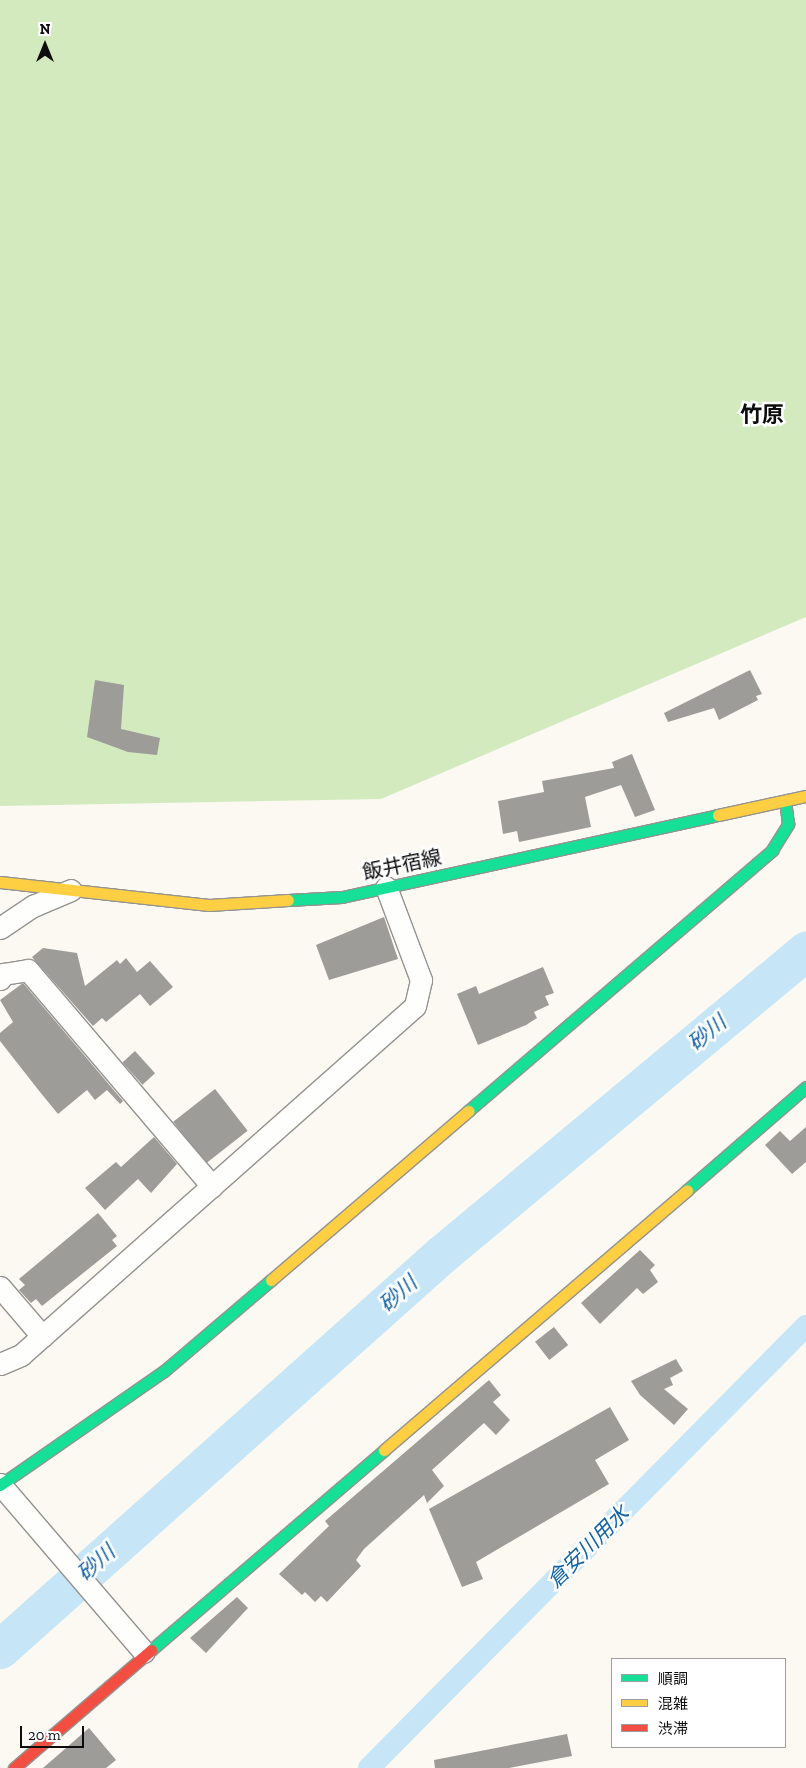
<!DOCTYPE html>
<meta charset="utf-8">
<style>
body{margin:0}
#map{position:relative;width:806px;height:1768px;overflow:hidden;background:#fbf9f2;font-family:"Zilla Slab","Noto Sans JP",serif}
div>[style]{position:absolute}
.forest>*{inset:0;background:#d3eabe}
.canal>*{height:22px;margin:-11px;padding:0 11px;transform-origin:11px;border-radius:11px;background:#c6e5f7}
.river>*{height:39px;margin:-19.5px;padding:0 19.5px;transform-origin:19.5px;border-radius:19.5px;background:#c6e5f7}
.building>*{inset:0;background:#9e9c98;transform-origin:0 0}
.roads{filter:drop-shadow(1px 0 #949390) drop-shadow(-1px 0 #949390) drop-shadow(0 1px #949390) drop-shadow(0 -1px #949390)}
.street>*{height:21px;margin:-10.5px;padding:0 10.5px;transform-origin:10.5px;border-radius:10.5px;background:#fefefd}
.fast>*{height:11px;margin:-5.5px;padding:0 5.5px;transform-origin:5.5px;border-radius:5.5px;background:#16e098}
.slow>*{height:11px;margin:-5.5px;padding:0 5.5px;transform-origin:5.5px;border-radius:5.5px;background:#ffcf43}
.jam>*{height:11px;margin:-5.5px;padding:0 5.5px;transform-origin:5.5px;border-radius:5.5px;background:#f24e42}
span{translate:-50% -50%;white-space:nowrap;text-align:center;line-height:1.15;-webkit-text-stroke:5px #fff;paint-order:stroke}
.street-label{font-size:20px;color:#0d0d0d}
.water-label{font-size:21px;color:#1161a5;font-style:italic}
.quarter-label{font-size:22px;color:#0d0d0d;font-weight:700}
.legend{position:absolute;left:611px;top:1658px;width:175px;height:90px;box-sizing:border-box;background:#fff;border:1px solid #9e9e9e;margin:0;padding:6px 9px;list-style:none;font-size:15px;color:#0d0d0d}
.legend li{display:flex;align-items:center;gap:10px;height:25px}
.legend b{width:25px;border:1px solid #9e9e9e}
.north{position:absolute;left:20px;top:20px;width:50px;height:50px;-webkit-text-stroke:4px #fff;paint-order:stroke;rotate:0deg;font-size:14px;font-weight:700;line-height:20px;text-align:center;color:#0d0d0d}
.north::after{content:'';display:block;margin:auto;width:18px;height:22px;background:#0d0d0d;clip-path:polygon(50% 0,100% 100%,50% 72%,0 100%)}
.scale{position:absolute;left:20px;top:1726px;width:64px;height:22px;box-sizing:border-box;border:2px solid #0d0d0d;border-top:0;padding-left:6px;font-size:15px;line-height:18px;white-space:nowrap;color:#0d0d0d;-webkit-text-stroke:4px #fff;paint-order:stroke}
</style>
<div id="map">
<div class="forest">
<div style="clip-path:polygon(0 0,806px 0,806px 617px,381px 799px,0 806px)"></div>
</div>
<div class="canal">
<div style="left:369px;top:1768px;width:622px;rotate:-45.33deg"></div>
</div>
<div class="river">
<div style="left:0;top:1649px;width:593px;rotate:-41.79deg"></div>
<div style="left:442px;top:1254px;width:474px;rotate:-39.8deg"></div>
</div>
<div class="building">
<div style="clip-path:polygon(750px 670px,762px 694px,756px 696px,758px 700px,719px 720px,714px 708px,668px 722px,664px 713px)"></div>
<div style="clip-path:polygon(95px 680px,124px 685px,121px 729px,160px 738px,157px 755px,128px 752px,87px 737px)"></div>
<div style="clip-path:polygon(632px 754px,655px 810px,635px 817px,621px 785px,585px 797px,591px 827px,519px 842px,517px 831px,503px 834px,498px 801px,544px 792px,542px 781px,614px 768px,612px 762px)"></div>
<div style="clip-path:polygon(384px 917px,398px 959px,329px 980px,316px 945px)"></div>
<div style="clip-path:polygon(43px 948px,77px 953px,85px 986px,117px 960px,120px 964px,126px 958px,137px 972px,150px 961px,173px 987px,150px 1006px,140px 994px,106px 1022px,102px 1018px,93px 1026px,32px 957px)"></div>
<div style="clip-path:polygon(543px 967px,554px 993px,545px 996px,549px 1005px,534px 1012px,537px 1018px,526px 1025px,478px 1045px,457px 994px,476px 986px,479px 994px)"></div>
<div style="clip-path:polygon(23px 983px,123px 1101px,120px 1104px,107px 1090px,95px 1100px,87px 1090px,58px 1114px,40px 1092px,0 1041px,0 1033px,13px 1022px,0 1000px)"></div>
<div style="left:135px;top:1051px;width:30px;height:17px;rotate:48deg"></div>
<div style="left:215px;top:1089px;width:53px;height:53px;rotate:52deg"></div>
<div style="clip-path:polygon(806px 1127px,806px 1162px,792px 1174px,765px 1145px,780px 1131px,790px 1141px)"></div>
<div style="clip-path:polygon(154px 1137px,177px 1164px,151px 1193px,138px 1179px,105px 1210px,85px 1188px,116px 1162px,121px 1167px)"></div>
<div style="clip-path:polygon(98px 1213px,117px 1236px,112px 1240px,117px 1246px,42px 1306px,36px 1299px,31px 1303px,19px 1290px,25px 1285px,19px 1279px)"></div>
<div style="clip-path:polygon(640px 1250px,655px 1265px,650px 1270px,658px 1282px,643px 1294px,637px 1288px,600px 1324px,581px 1303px)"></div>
<div style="left:554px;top:1327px;width:23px;height:24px;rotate:52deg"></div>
<div style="clip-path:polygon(676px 1359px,683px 1371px,670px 1378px,673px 1385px,664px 1389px,688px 1409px,674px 1425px,640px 1395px,631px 1381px)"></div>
<div style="clip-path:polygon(489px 1380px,501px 1395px,493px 1402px,510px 1420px,496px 1435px,484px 1423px,432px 1470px,444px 1486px,427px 1503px,424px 1495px,364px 1549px,356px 1560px,361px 1566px,327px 1602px,321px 1596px,315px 1602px,305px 1592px,302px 1595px,279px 1574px,329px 1526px,325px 1521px)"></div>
<div style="clip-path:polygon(610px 1407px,629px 1440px,595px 1460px,609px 1484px,476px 1562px,483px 1579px,462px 1587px,429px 1509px)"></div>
<div style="clip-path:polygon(237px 1597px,248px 1608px,206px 1653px,190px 1638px)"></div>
<div style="clip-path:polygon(89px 1728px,116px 1760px,106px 1768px,43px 1768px)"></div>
<div style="clip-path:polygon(567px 1734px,572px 1756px,509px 1768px,435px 1768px,434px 1760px)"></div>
</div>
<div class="roads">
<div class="street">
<div style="left:0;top:928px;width:40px;rotate:-34deg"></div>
<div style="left:33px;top:906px;width:41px;rotate:-22.8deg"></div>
<div style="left:0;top:979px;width:6px;rotate:-59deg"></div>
<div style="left:3px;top:974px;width:25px;rotate:-9deg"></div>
<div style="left:28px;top:970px;width:284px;rotate:49.6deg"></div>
<div style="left:0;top:1287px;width:65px;rotate:49.4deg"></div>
<div style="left:0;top:1364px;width:23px;rotate:-23deg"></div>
<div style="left:21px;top:1355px;width:526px;rotate:-41.53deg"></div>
<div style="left:415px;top:1006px;width:27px;rotate:-77deg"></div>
<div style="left:421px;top:980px;width:99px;rotate:-110.6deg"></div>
<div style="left:0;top:1484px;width:221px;rotate:49.4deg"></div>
</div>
<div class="fast">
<div style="left:288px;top:900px;width:54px;rotate:-3.2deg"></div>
<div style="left:342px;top:897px;width:385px;rotate:-12.3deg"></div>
<div style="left:468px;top:1111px;width:401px;rotate:-40.6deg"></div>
<div style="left:772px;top:850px;width:31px;rotate:-58deg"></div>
<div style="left:788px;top:824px;width:23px;rotate:-97deg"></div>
<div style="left:687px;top:1190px;width:157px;rotate:-40.9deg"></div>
<div style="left:0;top:1485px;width:200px;rotate:-34.8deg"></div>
<div style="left:164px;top:1371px;width:140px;rotate:-40.4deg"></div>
<div style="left:151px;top:1650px;width:307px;rotate:-40.6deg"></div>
</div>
<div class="slow">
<div style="left:718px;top:815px;width:90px;rotate:-12.2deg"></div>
<div style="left:0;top:882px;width:210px;rotate:6.3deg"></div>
<div style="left:209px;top:905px;width:79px;rotate:-3.6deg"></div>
<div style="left:271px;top:1280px;width:260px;rotate:-40.6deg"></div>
<div style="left:384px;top:1450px;width:399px;rotate:-40.6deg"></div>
</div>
<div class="jam">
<div style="left:14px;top:1768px;width:181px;rotate:-40.7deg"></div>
</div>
</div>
<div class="street-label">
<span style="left:402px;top:865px;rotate:-12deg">飯井宿線</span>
</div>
<div class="water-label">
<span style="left:707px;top:1033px;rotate:-40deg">砂川</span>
<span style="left:398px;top:1294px;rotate:-42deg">砂川</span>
<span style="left:588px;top:1547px;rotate:-45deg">倉安川用水</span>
<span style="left:96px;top:1563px;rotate:-42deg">砂川</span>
</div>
<div class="quarter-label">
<span style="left:762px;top:415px">竹原</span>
</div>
<ul class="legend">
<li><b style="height:6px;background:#16e098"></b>順調</li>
<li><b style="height:6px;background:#ffcf43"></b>混雑</li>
<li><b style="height:6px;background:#f24e42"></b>渋滞</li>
</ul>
<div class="north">N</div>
<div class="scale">20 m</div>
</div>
